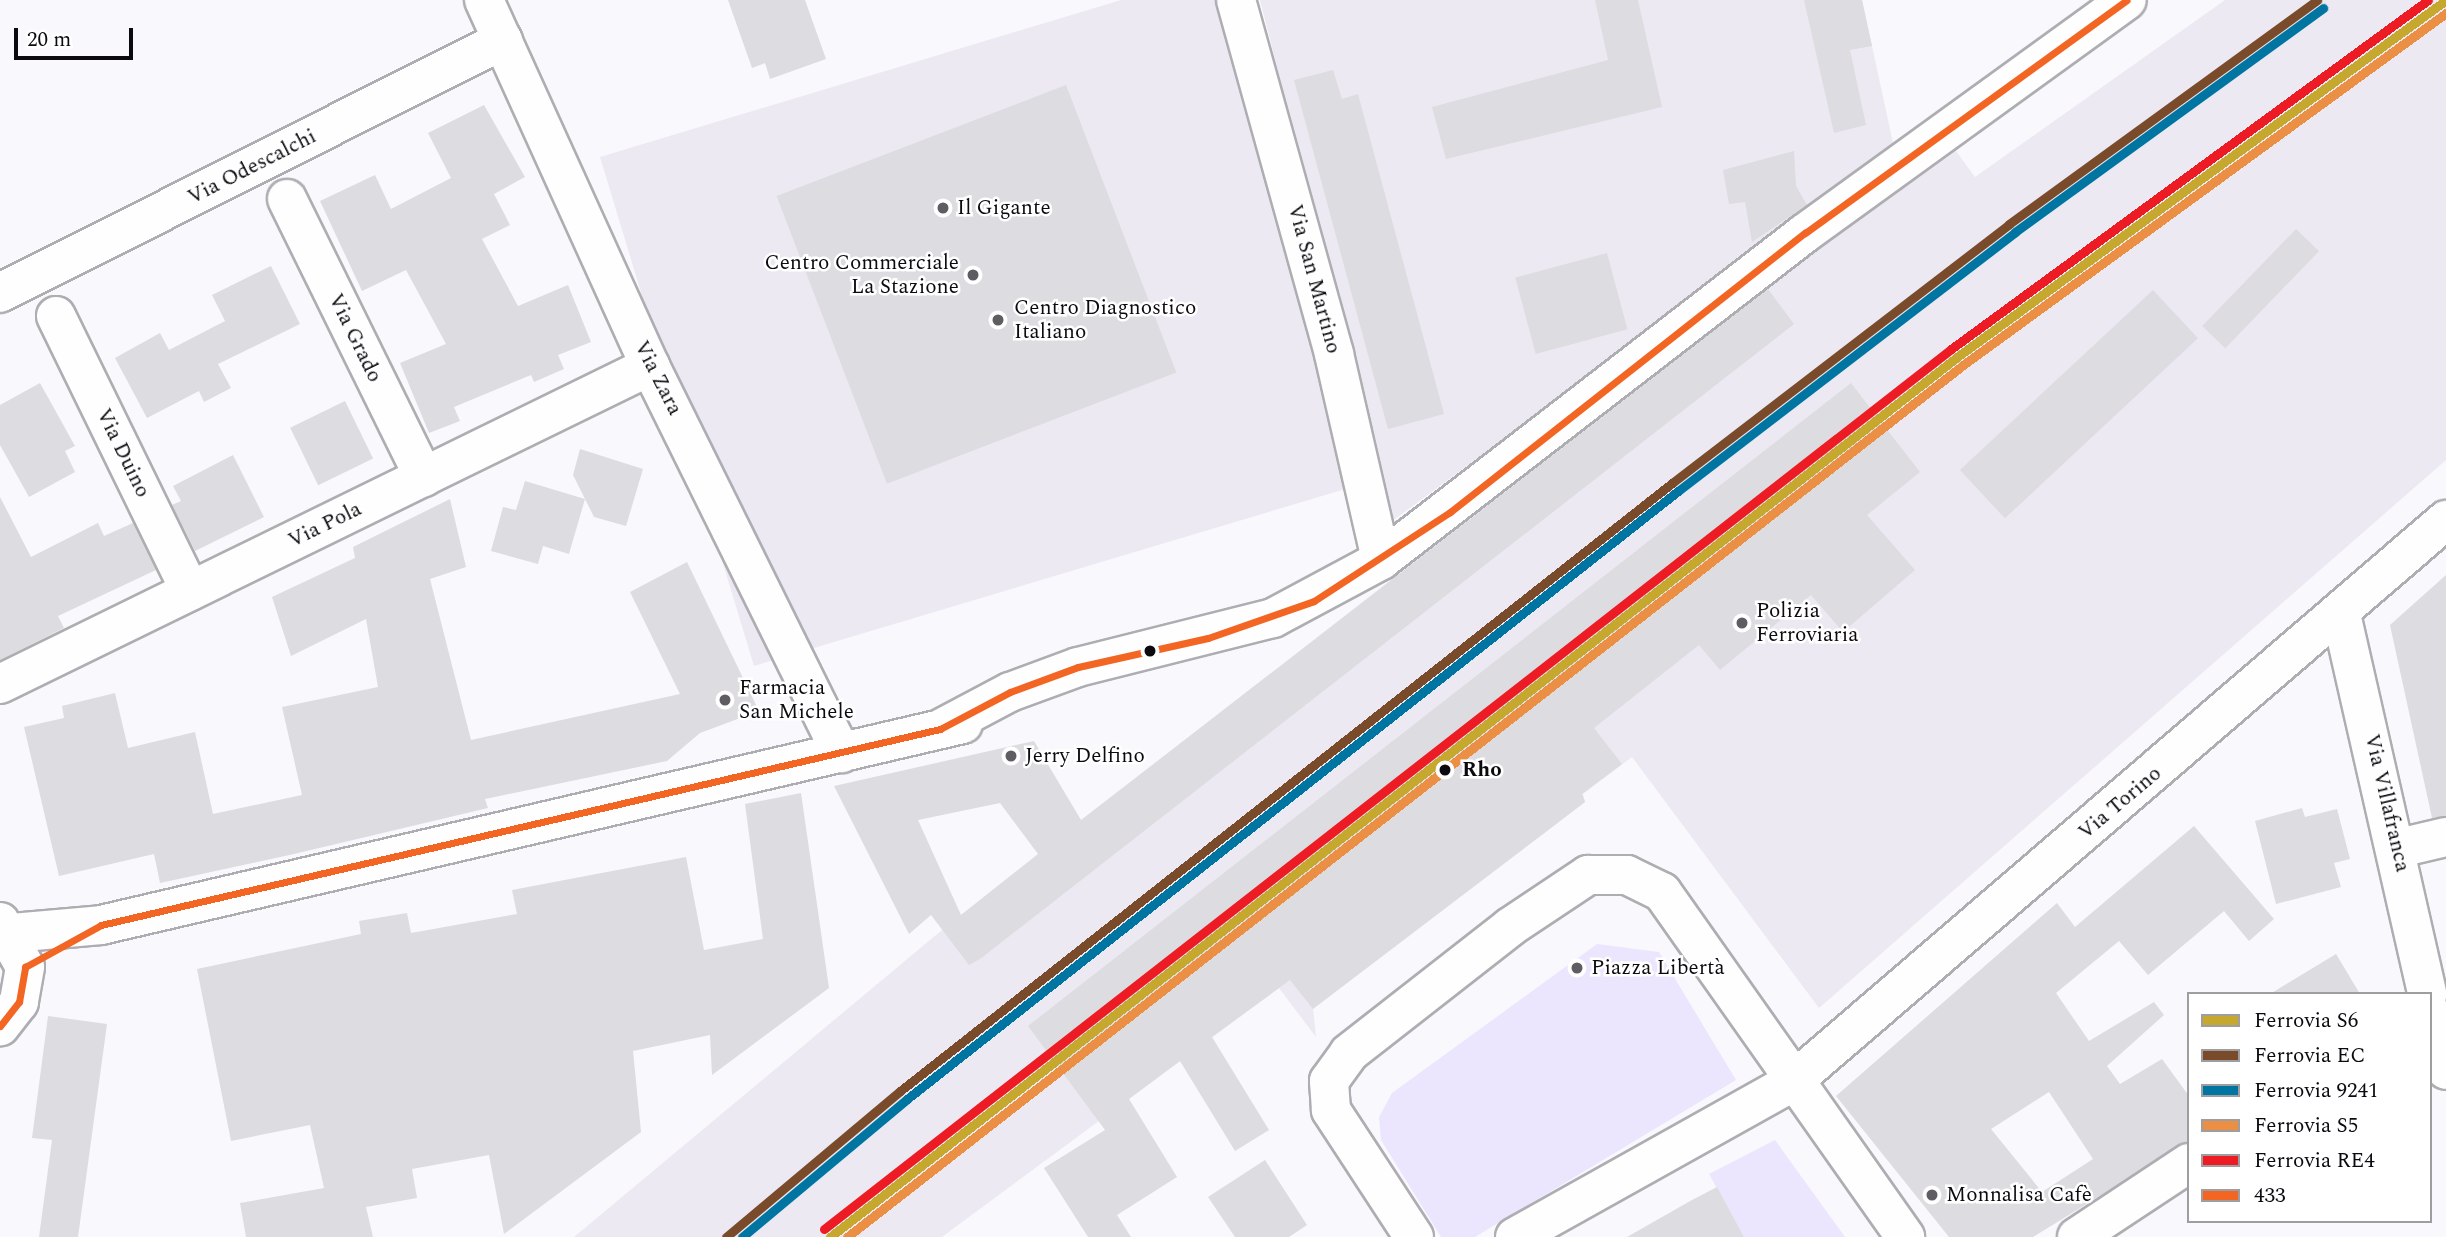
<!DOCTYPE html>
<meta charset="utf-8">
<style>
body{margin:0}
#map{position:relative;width:2446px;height:1237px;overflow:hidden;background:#f9f8fc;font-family:Spectral,serif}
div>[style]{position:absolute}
.built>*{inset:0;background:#ece9f3}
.green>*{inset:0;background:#ebe6fd}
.building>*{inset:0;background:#dddce0;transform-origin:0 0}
.roads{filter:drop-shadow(2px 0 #aeadb2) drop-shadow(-2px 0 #aeadb2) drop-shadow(0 2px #aeadb2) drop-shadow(0 -2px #aeadb2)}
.minor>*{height:38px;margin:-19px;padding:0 19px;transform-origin:19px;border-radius:19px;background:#fefeff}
.bus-1>*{height:7px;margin:-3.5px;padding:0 3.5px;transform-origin:3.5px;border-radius:3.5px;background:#f26522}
.rail-1>*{height:9px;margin:-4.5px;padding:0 4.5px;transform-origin:4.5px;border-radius:4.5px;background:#c5a82d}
.rail-2>*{height:9px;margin:-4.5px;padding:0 4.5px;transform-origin:4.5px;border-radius:4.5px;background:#7a4b2a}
.rail-3>*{height:9px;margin:-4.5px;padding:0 4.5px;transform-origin:4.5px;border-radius:4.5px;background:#0075a1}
.rail-4>*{height:9px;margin:-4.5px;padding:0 4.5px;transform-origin:4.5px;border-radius:4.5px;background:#eb8f44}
.rail-5>*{height:9px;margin:-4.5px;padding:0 4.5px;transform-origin:4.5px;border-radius:4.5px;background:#ed1c24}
.dots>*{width:19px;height:19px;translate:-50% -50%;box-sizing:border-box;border:4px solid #fff;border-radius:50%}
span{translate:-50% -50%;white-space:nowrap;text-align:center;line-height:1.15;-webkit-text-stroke:5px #fff;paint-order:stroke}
.street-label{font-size:21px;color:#0c0a0f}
.poi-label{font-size:21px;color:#0c0a0f}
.left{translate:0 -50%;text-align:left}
.right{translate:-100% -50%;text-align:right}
.stop-label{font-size:21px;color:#0c0a0f;font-weight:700}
.legend{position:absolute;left:2187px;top:992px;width:245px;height:231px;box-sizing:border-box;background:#fff;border:2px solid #9e9d9f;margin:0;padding:9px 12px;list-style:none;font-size:21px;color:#0c0a0f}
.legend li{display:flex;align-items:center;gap:14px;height:35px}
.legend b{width:35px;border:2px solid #9e9d9f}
.scale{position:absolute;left:14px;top:28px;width:119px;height:32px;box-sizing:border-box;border:4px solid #0c0a0f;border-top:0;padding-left:9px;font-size:21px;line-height:24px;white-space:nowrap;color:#0c0a0f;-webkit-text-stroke:5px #fff;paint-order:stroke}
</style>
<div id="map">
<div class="built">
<div style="clip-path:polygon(1121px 0,1227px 0,1372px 481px,754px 666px,600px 157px)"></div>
<div style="clip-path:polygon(1260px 0,1862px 0,1895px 152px,1392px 521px)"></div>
<div style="clip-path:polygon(2225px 0,2446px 0,2446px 460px,1819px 1008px,1632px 757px,1583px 794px,1585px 802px,1313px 1008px,1316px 1037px,1279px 988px,942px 1237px,574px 1237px,942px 930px,1766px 287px,1956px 151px,1975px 177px)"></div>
</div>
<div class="green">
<div style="clip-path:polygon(1597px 944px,1659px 952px,1736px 1080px,1475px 1237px,1441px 1237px,1381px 1140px,1379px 1117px,1392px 1093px)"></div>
<div style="clip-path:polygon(1775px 1140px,1845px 1237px,1744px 1237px,1709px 1174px)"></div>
</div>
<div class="building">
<div style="clip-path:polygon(728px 0,805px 0,826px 59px,770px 79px,765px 63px,752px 68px)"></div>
<div style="clip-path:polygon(1595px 0,1638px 0,1662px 107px,1446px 159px,1432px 107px,1608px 60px)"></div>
<div style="clip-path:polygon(1804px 0,1862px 0,1872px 46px,1850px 50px,1866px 125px,1834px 133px)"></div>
<div style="clip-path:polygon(1333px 70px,1342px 99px,1358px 94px,1444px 414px,1388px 429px,1294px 80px)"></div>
<div style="left:1066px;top:85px;width:308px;height:310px;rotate:69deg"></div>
<div style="clip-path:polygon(484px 105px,525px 177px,494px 194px,510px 225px,482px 239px,518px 306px,568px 285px,591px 342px,558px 355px,564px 369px,534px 382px,531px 375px,454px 407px,460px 421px,429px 433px,400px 363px,446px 344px,406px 270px,362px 291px,320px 201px,375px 175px,391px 209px,451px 178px,428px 133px)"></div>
<div style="clip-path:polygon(1794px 151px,1796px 186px,1807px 205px,1752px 242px,1745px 202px,1729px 204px,1723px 170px)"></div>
<div style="left:2296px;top:229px;width:32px;height:135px;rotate:44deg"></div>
<div style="left:1607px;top:253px;width:79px;height:95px;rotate:75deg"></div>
<div style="clip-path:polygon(271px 266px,300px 324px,218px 364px,231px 388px,204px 402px,199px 391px,147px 418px,115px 358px,160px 333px,169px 350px,225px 321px,212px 295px)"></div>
<div style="clip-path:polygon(evenodd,1768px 289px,1794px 324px,980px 959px,969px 965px,931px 915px,909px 934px,834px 786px,1034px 741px,1081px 820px,1768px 289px,1000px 803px,1038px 854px,961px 915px,918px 820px,1000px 803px)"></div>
<div style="left:2153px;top:290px;width:66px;height:264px;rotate:47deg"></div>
<div style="clip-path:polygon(40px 383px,75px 446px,65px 451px,75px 472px,29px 497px,0 445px,0 405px)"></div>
<div style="clip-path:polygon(1851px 383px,1920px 472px,1867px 515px,1915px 570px,1843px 632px,1811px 595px,1720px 670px,1699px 645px,1594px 728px,1622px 764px,1582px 794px,1585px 802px,1313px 1009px,1290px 980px,1212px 1037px,1269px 1130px,1235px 1151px,1180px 1061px,1129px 1099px,1177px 1177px,1117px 1215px,1131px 1237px,1088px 1237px,1044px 1168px,1105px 1130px,1028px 1026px)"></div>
<div style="left:345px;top:401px;width:64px;height:61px;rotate:64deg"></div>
<div style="clip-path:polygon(580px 449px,643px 469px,626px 526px,594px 517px,573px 475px)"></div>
<div style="clip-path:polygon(233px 455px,264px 517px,195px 551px,172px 505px,181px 501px,173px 486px)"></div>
<div style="clip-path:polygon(525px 481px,585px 499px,569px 554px,543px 546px,538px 564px,491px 551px,503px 507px,516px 510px)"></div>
<div style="clip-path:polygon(0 497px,31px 557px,98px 523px,104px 536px,133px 523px,156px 570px,58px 616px,64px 628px,0 660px)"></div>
<div style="clip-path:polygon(450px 499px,466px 567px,430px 579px,471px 740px,680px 694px,630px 592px,687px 562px,759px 711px,700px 733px,667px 761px,485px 799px,488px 808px,294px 854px,160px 883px,154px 854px,59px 876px,24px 727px,64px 718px,62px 706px,115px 693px,128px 748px,195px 732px,213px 814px,302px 795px,282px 707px,378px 687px,366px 619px,291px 656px,272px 597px,355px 558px,353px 547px)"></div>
<div style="clip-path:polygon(2446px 575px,2446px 816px,2432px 818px,2390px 625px)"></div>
<div style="clip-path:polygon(801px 793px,829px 988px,712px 1075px,710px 1035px,633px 1051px,641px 1132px,504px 1234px,489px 1155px,412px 1169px,417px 1198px,366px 1207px,373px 1237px,246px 1237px,240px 1203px,324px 1188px,310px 1125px,231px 1141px,197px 969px,361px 934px,359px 921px,407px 913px,411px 933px,517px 914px,512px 890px,686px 857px,704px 950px,763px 939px,745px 804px)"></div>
<div style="clip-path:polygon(2302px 808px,2305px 817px,2337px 809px,2350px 859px,2334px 863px,2341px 887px,2276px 904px,2255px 821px)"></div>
<div style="clip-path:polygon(evenodd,2194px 826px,2274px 919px,2249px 941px,2224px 911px,2148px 975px,2119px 941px,2056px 993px,2089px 1041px,2154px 1002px,2164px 1015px,2107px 1066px,2120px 1084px,2162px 1059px,2189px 1096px,2189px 1141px,2033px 1237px,1949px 1237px,1836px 1096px,2057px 903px,2075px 927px,2194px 826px,2049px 1092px,2093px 1159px,2042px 1192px,1991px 1129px,2049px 1092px)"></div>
<div style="clip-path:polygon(2336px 954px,2360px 994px,2270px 994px)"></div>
<div style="clip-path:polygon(48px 1016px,107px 1024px,78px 1237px,39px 1237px,52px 1140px,32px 1138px)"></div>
<div style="clip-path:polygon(1265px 1160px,1307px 1225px,1289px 1237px,1235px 1237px,1208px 1197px)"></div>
<div style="clip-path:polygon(1717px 1187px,1744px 1237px,1627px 1237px,1692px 1200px)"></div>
</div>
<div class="roads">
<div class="minor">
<div style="left:484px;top:0;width:402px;rotate:65.6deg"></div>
<div style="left:650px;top:366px;width:432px;rotate:63.7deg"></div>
<div style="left:1236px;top:0;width:367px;rotate:74.5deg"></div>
<div style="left:1334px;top:354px;width:211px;rotate:77.1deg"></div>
<div style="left:287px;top:199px;width:310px;rotate:63.8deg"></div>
<div style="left:0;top:293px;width:563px;rotate:-26.7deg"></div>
<div style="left:56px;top:316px;width:306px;rotate:64deg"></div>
<div style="left:2341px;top:614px;width:390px;rotate:77.2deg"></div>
<div style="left:0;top:684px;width:724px;rotate:-26.07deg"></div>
<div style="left:940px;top:729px;width:79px;rotate:-27.9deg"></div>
<div style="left:1010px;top:692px;width:72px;rotate:-20.2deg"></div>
<div style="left:1078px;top:667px;width:201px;rotate:-14.1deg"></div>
<div style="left:1273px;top:618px;width:123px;rotate:-28.2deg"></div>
<div style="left:1381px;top:560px;width:535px;rotate:-37.64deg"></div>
<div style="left:1805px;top:233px;width:397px;rotate:-35.9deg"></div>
<div style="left:2399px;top:848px;width:48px;rotate:-13.2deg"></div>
<div style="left:0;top:922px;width:51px;rotate:60.9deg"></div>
<div style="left:25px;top:967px;width:36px;rotate:100deg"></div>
<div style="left:19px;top:1002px;width:31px;rotate:128deg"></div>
<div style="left:12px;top:933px;width:89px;rotate:-5.1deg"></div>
<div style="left:101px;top:925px;width:885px;rotate:-13.13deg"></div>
<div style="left:2430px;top:1012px;width:60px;rotate:74.6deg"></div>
<div style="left:1414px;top:1237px;width:152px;rotate:-123.2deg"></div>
<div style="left:1331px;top:1110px;width:29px;rotate:-94deg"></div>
<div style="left:1329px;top:1081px;width:34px;rotate:-54deg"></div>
<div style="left:1349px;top:1053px;width:204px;rotate:-38deg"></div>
<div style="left:1510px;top:927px;width:94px;rotate:-33.7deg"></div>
<div style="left:1588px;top:875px;width:39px"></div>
<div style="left:1627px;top:875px;width:39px;rotate:26deg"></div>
<div style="left:1662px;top:892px;width:422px;rotate:54.8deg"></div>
<div style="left:1515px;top:1237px;width:316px;rotate:-29.2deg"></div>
<div style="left:1791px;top:1083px;width:864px;rotate:-40.68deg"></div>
<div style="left:2077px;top:1237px;width:134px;rotate:-33.5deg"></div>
</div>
</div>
<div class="bus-1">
<div style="left:0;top:1026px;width:31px;rotate:-52deg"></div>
<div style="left:19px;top:1002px;width:36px;rotate:-80deg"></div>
<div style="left:25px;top:967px;width:87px;rotate:-28.9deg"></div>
<div style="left:101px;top:925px;width:862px;rotate:-13.15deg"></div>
<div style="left:940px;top:729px;width:79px;rotate:-27.9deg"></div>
<div style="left:1010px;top:692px;width:72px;rotate:-20.2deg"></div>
<div style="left:1078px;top:667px;width:133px;rotate:-12.6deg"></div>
<div style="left:1208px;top:638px;width:112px;rotate:-19.2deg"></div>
<div style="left:1314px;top:601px;width:163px;rotate:-33.2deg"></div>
<div style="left:1450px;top:512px;width:452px;rotate:-38.2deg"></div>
<div style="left:1805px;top:233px;width:397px;rotate:-35.9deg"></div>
</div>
<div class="rail-1">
<div style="left:830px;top:1237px;width:1430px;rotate:-37.98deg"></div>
<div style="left:1957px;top:357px;width:605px;rotate:-36.13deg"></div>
</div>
<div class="rail-2">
<div style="left:726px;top:1237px;width:227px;rotate:-40deg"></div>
<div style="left:900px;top:1091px;width:983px;rotate:-38.22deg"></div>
<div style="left:1672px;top:483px;width:425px;rotate:-37.5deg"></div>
<div style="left:2009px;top:224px;width:381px;rotate:-36deg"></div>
</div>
<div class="rail-3">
<div style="left:742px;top:1237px;width:215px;rotate:-39.9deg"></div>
<div style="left:907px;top:1099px;width:982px;rotate:-38.26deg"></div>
<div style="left:1678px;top:491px;width:425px;rotate:-37.5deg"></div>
<div style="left:2015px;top:232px;width:381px;rotate:-36deg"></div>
</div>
<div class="rail-4">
<div style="left:847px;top:1237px;width:1416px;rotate:-38deg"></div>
<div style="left:1963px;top:365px;width:598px;rotate:-36.08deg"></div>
</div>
<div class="rail-5">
<div style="left:824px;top:1229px;width:1430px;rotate:-37.98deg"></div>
<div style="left:1951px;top:349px;width:591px;rotate:-36.19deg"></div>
</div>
<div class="dots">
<div style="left:943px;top:208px;background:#5f5d62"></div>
<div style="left:973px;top:275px;background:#5f5d62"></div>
<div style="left:998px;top:320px;background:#5f5d62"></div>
<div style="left:1742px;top:623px;background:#5f5d62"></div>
<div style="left:1150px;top:651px;background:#0c0a0f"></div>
<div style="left:725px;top:700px;background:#5f5d62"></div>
<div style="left:1011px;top:756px;background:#5f5d62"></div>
<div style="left:1445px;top:770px;background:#0c0a0f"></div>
<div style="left:1577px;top:968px;background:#5f5d62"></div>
<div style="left:1932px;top:1195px;background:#5f5d62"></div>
</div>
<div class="street-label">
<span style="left:252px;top:167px;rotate:-27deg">Via Odescalchi</span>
<span style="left:1314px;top:279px;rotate:75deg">Via San Martino</span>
<span style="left:355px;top:338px;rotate:64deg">Via Grado</span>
<span style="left:658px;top:378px;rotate:63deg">Via Zara</span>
<span style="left:123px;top:453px;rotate:64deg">Via Duino</span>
<span style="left:325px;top:525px;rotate:-26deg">Via Pola</span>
<span style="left:2120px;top:803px;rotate:-40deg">Via Torino</span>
<span style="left:2387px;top:803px;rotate:77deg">Via Villafranca</span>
</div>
<div class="poi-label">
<span class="left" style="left:957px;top:208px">Il Gigante</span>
<span class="right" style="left:959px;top:275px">Centro Commerciale<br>La Stazione</span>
<span class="left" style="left:1014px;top:320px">Centro Diagnostico<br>Italiano</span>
<span class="left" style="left:1756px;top:623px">Polizia<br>Ferroviaria</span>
<span class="left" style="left:739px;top:700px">Farmacia<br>San Michele</span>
<span class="left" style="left:1025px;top:756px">Jerry Delfino</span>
<span class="left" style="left:1591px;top:968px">Piazza Libertà</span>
<span class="left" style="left:1946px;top:1195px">Monnalisa Cafè</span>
</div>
<div class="stop-label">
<span class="left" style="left:1462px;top:770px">Rho</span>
</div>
<ul class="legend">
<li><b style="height:9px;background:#c5a82d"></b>Ferrovia S6</li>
<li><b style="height:9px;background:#7a4b2a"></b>Ferrovia EC</li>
<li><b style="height:9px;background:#0075a1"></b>Ferrovia 9241</li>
<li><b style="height:9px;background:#eb8f44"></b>Ferrovia S5</li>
<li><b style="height:9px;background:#ed1c24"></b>Ferrovia RE4</li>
<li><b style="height:9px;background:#f26522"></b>433</li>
</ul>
<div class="scale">20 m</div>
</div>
